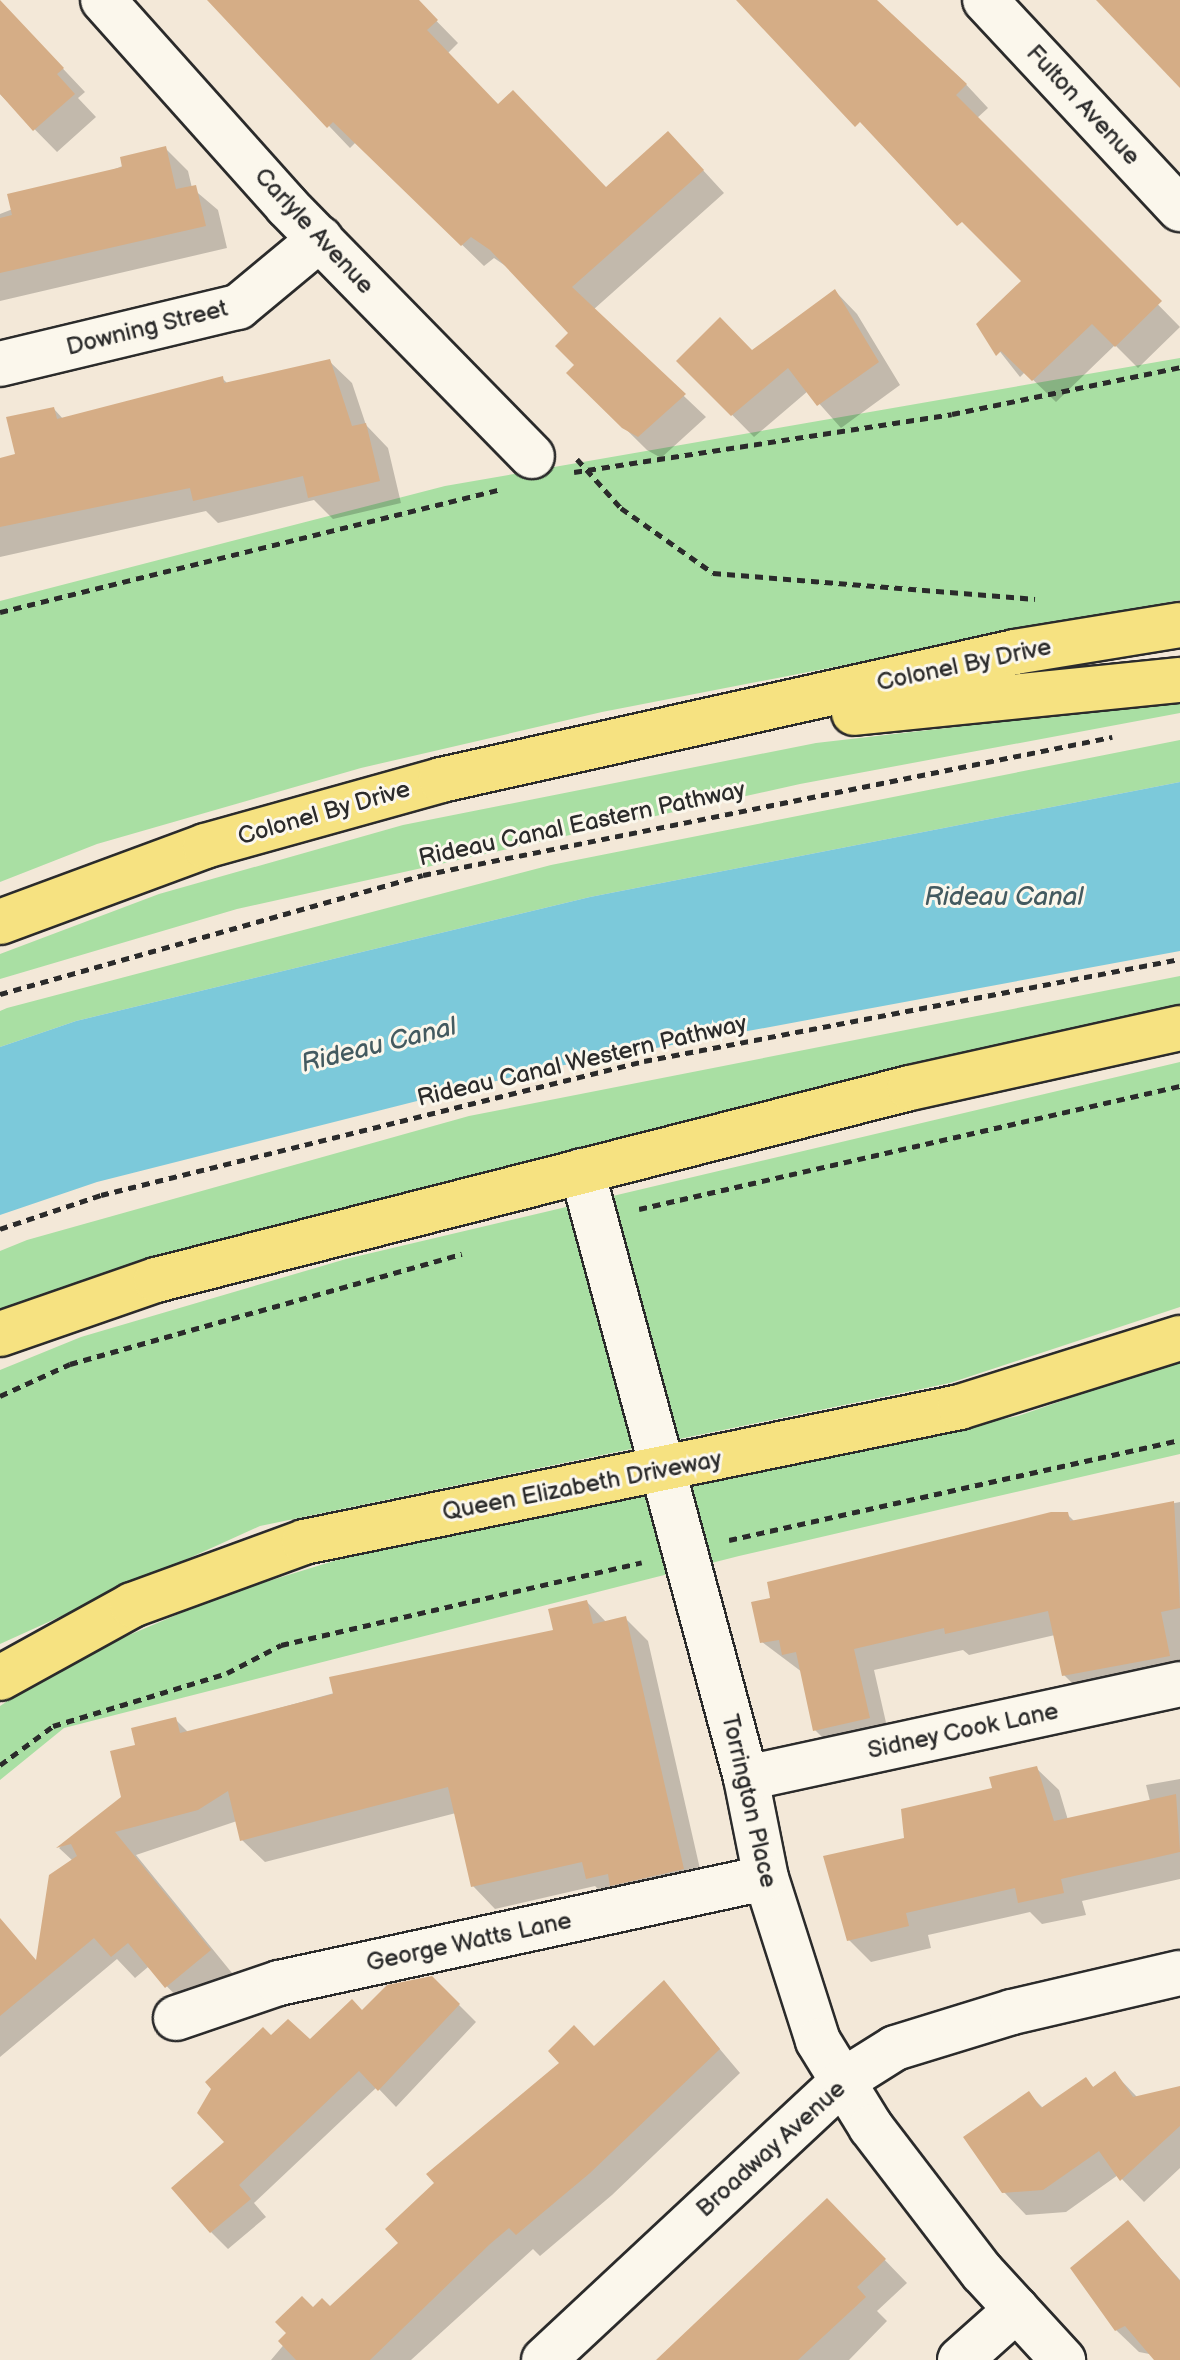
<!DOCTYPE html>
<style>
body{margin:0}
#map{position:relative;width:1180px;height:2360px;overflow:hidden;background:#f3e8d8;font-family:"Balsamiq Sans",sans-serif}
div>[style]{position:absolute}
.green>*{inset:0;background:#a9dfa3}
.water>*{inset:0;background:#7cc9da}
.shadow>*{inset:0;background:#0003}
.building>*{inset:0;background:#d5ad86}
.path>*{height:5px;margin-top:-2.5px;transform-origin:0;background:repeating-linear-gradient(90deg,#2b2b2b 0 8px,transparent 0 14px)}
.roads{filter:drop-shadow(2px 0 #2b2b2b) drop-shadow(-2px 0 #2b2b2b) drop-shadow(0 2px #2b2b2b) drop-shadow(0 -2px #2b2b2b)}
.minor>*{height:44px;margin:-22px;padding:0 22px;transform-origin:22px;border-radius:22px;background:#fbf7ec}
.major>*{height:44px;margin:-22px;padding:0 22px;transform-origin:22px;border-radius:22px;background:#f6e281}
span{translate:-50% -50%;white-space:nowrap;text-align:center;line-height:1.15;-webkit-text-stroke:6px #fbf7ec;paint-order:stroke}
.street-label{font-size:24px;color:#2b2b2b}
.water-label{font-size:26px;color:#435a60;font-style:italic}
</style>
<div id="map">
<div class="green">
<div style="clip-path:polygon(1180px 358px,1180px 600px,602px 712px,361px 768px,97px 844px,0 882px,0 601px,445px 486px)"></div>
<div style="clip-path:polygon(1180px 701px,1180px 713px,800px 784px,237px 909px,0 979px,0 954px,159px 894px,403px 825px,816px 743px)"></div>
<div style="clip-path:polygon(1180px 740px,1180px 782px,590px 897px,76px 1021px,0 1047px,0 1011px,7px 1008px,551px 865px)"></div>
<div style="clip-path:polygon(1180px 976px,1180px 1010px,0 1313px,0 1251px,27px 1240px,469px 1116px)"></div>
<div style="clip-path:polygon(1180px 1062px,1180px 1307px,950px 1383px,260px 1526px,0 1644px,0 1370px,81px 1337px,346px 1259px)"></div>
<div style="clip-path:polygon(1180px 1360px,1180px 1454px,739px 1556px,64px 1728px,0 1780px,0 1706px,66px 1662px,223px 1595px,363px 1552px,1018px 1416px)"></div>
</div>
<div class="water">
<div style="clip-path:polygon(1180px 782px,1180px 951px,548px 1068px,97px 1182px,0 1215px,0 1047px,76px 1021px,590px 897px)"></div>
</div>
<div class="shadow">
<div style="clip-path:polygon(209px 0,416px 0,458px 43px,447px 54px,498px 106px,607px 190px,690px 156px,724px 193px,593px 310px,706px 417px,661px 458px,647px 450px,569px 373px,576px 365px,570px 333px,510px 269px,494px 258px,484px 266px,356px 142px,350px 148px)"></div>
<div style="clip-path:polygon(738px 0,875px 0,961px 79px,988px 108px,976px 119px,1180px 327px,1138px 368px,1115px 345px,1056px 402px,1025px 372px,1020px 377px,979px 325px,1024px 281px)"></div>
<div style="clip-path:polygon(0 2px,85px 92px,78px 98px,96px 117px,57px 152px,0 94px)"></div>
<div style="clip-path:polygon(166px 149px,188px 171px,192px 188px,218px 210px,227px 248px,0 301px,0 214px)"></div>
<div style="clip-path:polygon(835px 291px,857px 314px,900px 385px,841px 428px,808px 391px,754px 437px,679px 361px,752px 352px)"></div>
<div style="clip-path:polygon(329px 361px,352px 383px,366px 425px,388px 448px,401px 503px,333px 519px,314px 500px,218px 523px,206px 511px,0 557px,0 460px,17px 456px,54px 409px,64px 420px,222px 378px,228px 384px)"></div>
<div style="clip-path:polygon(1180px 1502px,1180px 1679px,1085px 1696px,1064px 1675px,1055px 1635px,969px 1655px,963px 1650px,874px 1670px,890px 1740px,836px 1751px,815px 1730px,802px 1672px,762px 1642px,1067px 1514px,1075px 1522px)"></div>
<div style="clip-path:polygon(587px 1602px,607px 1623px,625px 1618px,648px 1641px,705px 1891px,610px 1901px,595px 1886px,495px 1909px,473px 1886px,456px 1813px,265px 1862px,242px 1840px,237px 1821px,136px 1855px,232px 1973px,189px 2009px,148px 1967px,135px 1978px,117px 1959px,0 2057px,0 1926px,37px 1964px,73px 1861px,59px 1848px,123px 1798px,137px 1747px,175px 1719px,189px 1733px,556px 1632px)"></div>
<div style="clip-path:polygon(1036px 1768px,1059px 1790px,1068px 1820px,1150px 1801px,1146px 1785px,1180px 1779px,1180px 1879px,1082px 1901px,1086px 1915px,1042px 1924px,1030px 1912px,928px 1935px,931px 1948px,871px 1962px,848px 1939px,906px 1839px)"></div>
<div style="clip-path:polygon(432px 1978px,476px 2022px,396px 2107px,377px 2087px,254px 2203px,266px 2217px,228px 2249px,211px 2232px,227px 2142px,271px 2037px,310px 2042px)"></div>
<div style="clip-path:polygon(664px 1983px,740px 2073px,612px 2195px,540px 2256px,533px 2249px,411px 2360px,271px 2360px,313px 2310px,330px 2308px,401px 2243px)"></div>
<div style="clip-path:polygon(1115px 2074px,1138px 2098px,1180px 2088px,1180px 2168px,1144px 2202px,1118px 2175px,1066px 2212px,1026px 2215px,1004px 2192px,1029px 2094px,1044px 2109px,1086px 2080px,1094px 2088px)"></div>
<div style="clip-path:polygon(1128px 2222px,1180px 2280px,1180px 2360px,1139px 2352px,1116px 2330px)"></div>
<div style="clip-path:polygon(849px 2223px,907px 2283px,877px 2311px,887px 2321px,849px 2360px,663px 2360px)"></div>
</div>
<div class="building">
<div style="clip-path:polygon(0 0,64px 68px,57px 74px,75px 94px,33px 131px,0 94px)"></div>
<div style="clip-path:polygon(207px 0,419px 0,438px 20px,427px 30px,498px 104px,513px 90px,606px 187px,668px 131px,704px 170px,572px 287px,686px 394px,638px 437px,622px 428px,566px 373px,574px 365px,555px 346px,568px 333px,490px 250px,471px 237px,461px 246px,333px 122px,327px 128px)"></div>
<div style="clip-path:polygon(736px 0,877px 0,967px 84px,956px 95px,1162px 301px,1115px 347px,1092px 324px,1032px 381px,1001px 351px,996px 356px,976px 324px,1021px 281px,962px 222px,957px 226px,860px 122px,855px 127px)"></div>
<div style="clip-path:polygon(1096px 0,1180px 0,1180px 88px)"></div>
<div style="clip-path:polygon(166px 146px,176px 189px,196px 185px,206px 226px,0 273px,0 218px,12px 215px,7px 194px,122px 167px,120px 157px)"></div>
<div style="clip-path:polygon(835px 289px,879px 362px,817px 406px,788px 368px,731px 416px,676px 361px,720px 317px,752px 350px)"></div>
<div style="clip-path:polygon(330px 359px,352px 426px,366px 423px,380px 481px,308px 498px,303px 476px,193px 501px,190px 488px,0 527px,0 458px,15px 454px,6px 417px,54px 407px,57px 419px,223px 376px,224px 383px)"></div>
<div style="clip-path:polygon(1174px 1501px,1180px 1608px,1161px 1612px,1170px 1656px,1062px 1676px,1048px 1611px,945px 1634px,944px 1628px,854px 1649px,870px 1718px,813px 1731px,796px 1652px,782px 1655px,779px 1640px,760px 1643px,751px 1602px,770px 1598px,767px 1582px,1051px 1512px,1068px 1512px,1070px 1521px)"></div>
<div style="clip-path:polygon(587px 1600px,593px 1624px,626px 1616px,684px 1869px,610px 1886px,608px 1874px,586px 1879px,582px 1862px,471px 1887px,448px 1787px,240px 1841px,228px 1791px,198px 1810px,115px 1832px,211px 1950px,165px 1988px,128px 1943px,111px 1957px,94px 1938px,0 2016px,0 1918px,36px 1960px,49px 1875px,77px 1856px,71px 1844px,56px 1848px,121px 1797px,110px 1751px,135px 1745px,131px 1728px,176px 1717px,180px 1733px,333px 1694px,329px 1677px,553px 1630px,548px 1609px)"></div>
<div style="clip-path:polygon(1037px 1766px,1054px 1821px,1176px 1794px,1180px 1852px,1061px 1879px,1064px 1893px,1018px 1903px,1015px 1888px,906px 1913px,909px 1926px,847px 1941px,823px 1856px,904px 1838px,901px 1809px,992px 1788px,989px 1777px)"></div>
<div style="clip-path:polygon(432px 1976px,460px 2004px,378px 2091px,359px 2071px,239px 2185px,251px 2199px,210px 2233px,171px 2188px,224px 2142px,197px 2113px,211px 2089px,205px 2082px,263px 2027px,271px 2035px,288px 2019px,310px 2039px,352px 1999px,362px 2010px,387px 1985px)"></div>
<div style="clip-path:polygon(664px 1980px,720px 2049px,590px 2173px,516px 2235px,509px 2228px,490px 2244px,370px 2360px,296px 2360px,278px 2341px,286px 2333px,275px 2322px,302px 2296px,313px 2307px,322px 2298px,330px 2306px,398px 2243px,385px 2229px,434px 2183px,426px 2174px,559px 2063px,548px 2051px,574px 2025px,594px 2046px)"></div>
<div style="clip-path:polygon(1115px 2071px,1133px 2097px,1180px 2086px,1180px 2126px,1120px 2181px,1099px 2151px,1043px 2190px,1002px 2193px,963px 2137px,1029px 2091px,1041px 2108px,1086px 2077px,1093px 2087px)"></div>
<div style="clip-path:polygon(827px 2198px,886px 2259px,857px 2287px,866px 2297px,798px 2360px,656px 2360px)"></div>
<div style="clip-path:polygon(1128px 2220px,1180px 2281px,1180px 2360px,1154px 2360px,1125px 2326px,1115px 2331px,1070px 2268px)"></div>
</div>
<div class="path">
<div style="left:577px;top:459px;width:66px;rotate:48.1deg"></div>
<div style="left:621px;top:508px;width:113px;rotate:35.2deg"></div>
<div style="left:713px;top:573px;width:323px;rotate:4.6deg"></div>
<div style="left:574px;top:472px;width:382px;rotate:-8.7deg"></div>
<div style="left:952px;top:414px;width:233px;rotate:-11.6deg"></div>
<div style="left:0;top:612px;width:517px;rotate:-13.77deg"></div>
<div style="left:0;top:994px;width:439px;rotate:-15.7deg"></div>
<div style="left:423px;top:875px;width:703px;rotate:-11.33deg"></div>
<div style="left:639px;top:1209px;width:555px;rotate:-12.81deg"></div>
<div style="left:0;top:1229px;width:107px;rotate:-18.6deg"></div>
<div style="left:101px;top:1195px;width:559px;rotate:-13.86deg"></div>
<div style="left:644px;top:1061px;width:546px;rotate:-10.77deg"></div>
<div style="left:0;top:1396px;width:77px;rotate:-24.6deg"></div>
<div style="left:70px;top:1364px;width:407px;rotate:-15.7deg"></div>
<div style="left:729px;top:1540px;width:462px;rotate:-12.5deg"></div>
<div style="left:0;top:1765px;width:66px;rotate:-36.3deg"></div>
<div style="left:53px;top:1726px;width:182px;rotate:-16.9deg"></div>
<div style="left:227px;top:1673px;width:61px;rotate:-27.4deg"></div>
<div style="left:281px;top:1645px;width:370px;rotate:-12.9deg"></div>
</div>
<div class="roads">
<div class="minor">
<div style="left:103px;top:0;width:276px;rotate:48.2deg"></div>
<div style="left:287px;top:206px;width:350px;rotate:45.6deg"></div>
<div style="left:985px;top:0;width:286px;rotate:47deg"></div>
<div style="left:0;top:364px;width:245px;rotate:-13.5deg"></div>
<div style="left:238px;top:307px;width:107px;rotate:-39.7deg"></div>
<div style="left:582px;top:1171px;width:629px;rotate:74.88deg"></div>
<div style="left:746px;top:1778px;width:102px;rotate:78.7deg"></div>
<div style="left:766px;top:1878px;width:171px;rotate:72.3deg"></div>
<div style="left:818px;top:2041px;width:101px;rotate:58.4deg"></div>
<div style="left:871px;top:2127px;width:183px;rotate:52.6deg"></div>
<div style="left:982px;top:2272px;width:120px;rotate:47.4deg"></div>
<div style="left:746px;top:1778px;width:444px;rotate:-12.2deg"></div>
<div style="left:176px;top:2018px;width:109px;rotate:-18.8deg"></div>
<div style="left:279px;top:1983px;width:498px;rotate:-12.2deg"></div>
<div style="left:544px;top:2360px;width:410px;rotate:-43deg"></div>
<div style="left:844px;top:2080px;width:60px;rotate:-32.1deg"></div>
<div style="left:895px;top:2048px;width:122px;rotate:-17.1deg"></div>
<div style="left:1012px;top:2012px;width:172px;rotate:-13.1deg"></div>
<div style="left:960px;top:2360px;width:76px;rotate:-41.8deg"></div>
</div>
<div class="major">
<div style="left:854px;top:713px;width:328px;rotate:-5.8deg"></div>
<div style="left:0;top:922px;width:219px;rotate:-20.3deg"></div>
<div style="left:205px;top:846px;width:245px;rotate:-15.6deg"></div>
<div style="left:441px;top:780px;width:588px;rotate:-12.57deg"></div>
<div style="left:1015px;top:652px;width:167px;rotate:-9.3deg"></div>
<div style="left:0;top:1334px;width:165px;rotate:-19.1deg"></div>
<div style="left:156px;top:1280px;width:778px;rotate:-14.29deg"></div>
<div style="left:910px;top:1088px;width:277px;rotate:-12.5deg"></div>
<div style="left:0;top:1678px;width:151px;rotate:-28.9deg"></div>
<div style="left:132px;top:1605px;width:183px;rotate:-20.1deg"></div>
<div style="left:304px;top:1542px;width:670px;rotate:-11.63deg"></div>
<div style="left:960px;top:1407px;width:231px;rotate:-17.4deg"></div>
</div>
</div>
<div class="street-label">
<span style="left:1083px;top:105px;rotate:47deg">Fulton Avenue</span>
<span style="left:314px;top:231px;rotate:47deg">Carlyle Avenue</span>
<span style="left:147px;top:328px;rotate:-14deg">Downing Street</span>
<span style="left:964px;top:665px;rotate:-12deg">Colonel By Drive</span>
<span style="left:324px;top:813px;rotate:-16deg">Colonel By Drive</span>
<span style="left:582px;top:824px;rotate:-12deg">Rideau Canal Eastern Pathway</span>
<span style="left:582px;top:1061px;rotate:-13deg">Rideau Canal Western Pathway</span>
<span style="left:582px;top:1486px;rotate:-11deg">Queen Elizabeth Driveway</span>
<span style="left:963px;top:1731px;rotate:-12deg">Sidney Cook Lane</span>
<span style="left:749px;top:1801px;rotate:77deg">Torrington Place</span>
<span style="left:469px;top:1942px;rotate:-12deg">George Watts Lane</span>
<span style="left:771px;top:2149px;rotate:-42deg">Broadway Avenue</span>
</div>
<div class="water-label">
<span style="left:1004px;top:898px">Rideau Canal</span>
<span style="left:379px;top:1046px;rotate:-14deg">Rideau Canal</span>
</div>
</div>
